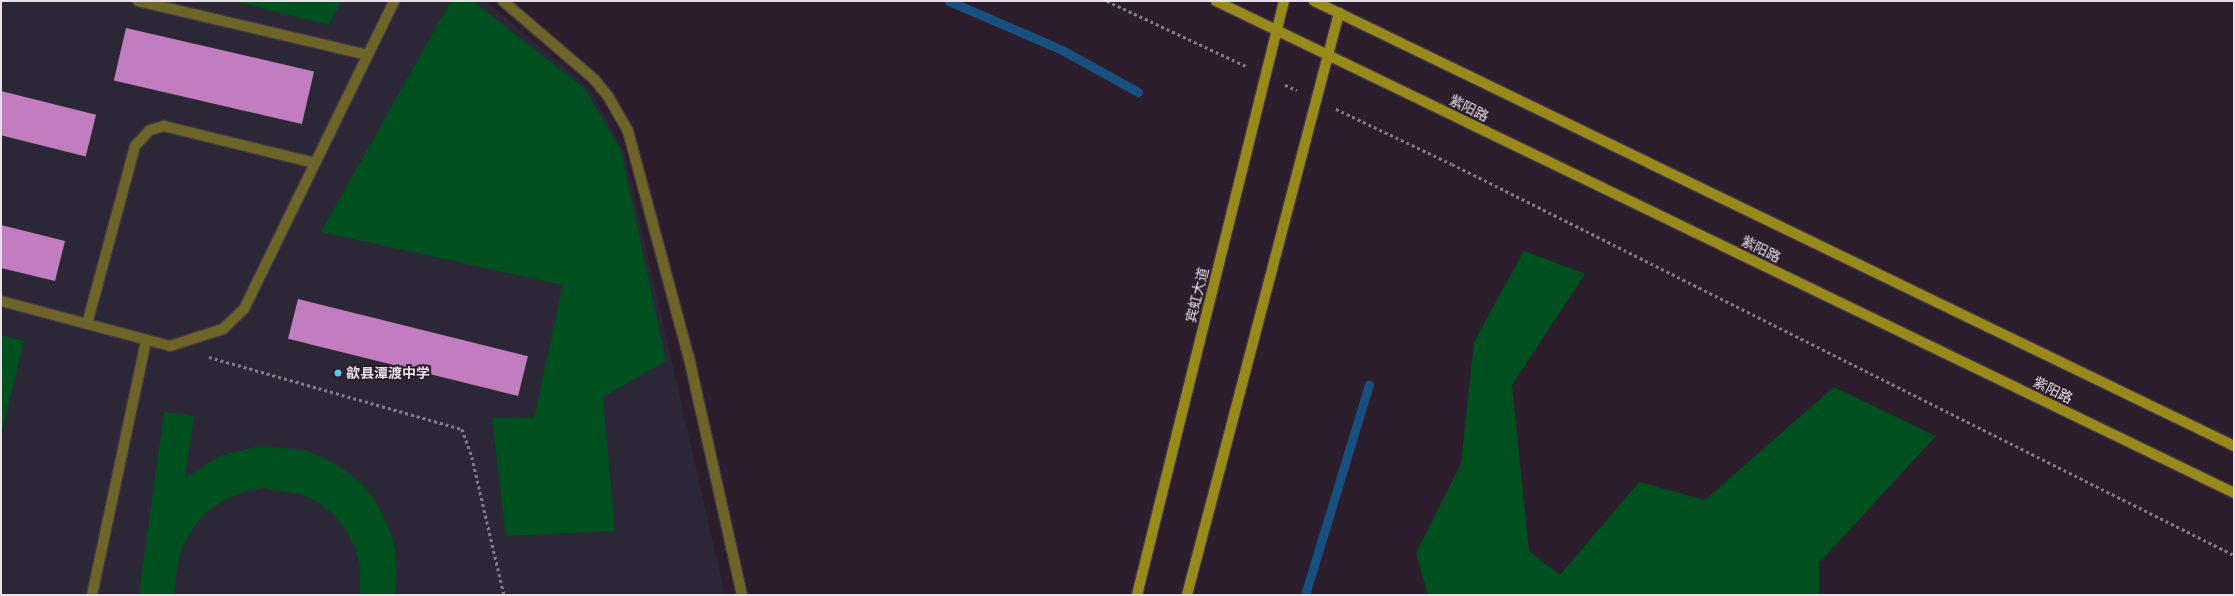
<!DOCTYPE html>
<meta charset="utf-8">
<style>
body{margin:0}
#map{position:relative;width:2235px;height:596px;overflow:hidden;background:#2b1d2b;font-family:"Work Sans","Noto Sans SC",sans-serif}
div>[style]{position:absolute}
.education>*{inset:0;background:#2c2737}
.green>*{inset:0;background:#004f1e}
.stream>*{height:9px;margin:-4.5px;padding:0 4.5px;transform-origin:4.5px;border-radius:4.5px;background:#174f7e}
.building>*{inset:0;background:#c17dbf;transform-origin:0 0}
.path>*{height:2.5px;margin-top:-1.25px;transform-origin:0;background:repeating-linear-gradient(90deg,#867a86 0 3px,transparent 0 6px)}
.roads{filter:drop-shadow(1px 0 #463845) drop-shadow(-1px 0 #463845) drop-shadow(0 1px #463845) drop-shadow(0 -1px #463845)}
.service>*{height:10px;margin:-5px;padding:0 5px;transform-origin:5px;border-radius:5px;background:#6d6528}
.tertiary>*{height:10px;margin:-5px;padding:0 5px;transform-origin:5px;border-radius:5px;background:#6d6528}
.secondary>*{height:10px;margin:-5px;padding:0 5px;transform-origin:5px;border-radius:5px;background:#978a1a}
.dots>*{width:11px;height:11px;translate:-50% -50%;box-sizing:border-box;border:2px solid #2b1d2b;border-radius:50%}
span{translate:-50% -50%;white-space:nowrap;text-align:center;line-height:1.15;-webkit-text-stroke:4px #2b1d2b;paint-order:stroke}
.street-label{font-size:14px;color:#e9dfe8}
.poi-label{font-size:14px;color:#e9dfe8;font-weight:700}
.left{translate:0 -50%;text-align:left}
.frame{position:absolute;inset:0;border:2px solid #e9dfe8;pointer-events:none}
</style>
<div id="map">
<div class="education">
<div style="clip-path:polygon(1px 1px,486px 1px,590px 89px,624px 151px,725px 595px,1px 595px)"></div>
</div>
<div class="green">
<div style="clip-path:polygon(233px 1px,341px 1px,329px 25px)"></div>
<div style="clip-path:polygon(451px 1px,473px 1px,585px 89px,621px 150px,666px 361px,603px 397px,615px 531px,506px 536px,492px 417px,534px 418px,563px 285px,321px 232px)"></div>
<div style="clip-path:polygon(1524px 251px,1585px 274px,1512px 385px,1529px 551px,1560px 575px,1639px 482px,1705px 500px,1834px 387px,1936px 436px,1819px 563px,1819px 595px,1428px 595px,1416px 553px,1461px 464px,1474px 342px)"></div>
<div style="clip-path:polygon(1px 335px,24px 341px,1px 435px)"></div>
<div style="clip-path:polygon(164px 412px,194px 416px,185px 478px,220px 456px,260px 446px,305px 450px,326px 459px,346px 471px,364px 486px,378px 505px,388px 526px,395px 548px,397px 571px,395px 595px,360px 595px,360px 567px,355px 548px,346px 530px,334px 515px,319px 503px,301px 494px,262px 488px,243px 492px,224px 500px,208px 511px,195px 525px,185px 542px,178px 561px,174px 595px,139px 595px)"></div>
</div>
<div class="stream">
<div style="left:949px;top:1px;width:123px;rotate:23.4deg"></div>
<div style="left:1062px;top:50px;width:87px;rotate:28.9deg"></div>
<div style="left:1305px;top:595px;width:220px;rotate:-73.1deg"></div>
</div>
<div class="building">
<div style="left:126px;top:28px;width:193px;height:54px;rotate:13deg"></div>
<div style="left:1px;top:91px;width:98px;height:43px;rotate:14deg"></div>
<div style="clip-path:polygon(1px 225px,65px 241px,55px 281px,1px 268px)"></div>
<div style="left:298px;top:299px;width:237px;height:41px;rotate:14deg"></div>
</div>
<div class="path">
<div style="left:1107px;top:1px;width:153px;rotate:25.1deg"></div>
<div style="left:1285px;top:85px;width:13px;rotate:23deg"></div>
<div style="left:1336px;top:109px;width:128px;rotate:25.4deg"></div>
<div style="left:1452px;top:164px;width:874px;rotate:26.57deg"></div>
<div style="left:209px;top:357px;width:263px;rotate:15.9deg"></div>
<div style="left:462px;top:429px;width:30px;rotate:70deg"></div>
<div style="left:472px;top:457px;width:142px;rotate:76.9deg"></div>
</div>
<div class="roads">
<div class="service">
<div style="left:138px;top:1px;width:236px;rotate:13.2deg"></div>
<div style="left:1px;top:301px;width:175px;rotate:14.9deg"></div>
<div style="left:170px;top:346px;width:56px;rotate:-17.8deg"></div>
<div style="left:223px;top:329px;width:29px;rotate:-44deg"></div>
<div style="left:244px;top:309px;width:343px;rotate:-64deg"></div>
<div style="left:87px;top:324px;width:184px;rotate:-74.9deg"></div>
<div style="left:135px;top:146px;width:22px;rotate:-47deg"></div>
<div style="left:150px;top:130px;width:15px;rotate:-16deg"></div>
<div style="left:164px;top:126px;width:155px;rotate:13.8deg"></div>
<div style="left:92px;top:595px;width:261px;rotate:-78deg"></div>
</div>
<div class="tertiary">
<div style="left:503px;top:1px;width:120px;rotate:40.6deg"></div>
<div style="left:594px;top:79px;width:22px;rotate:51deg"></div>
<div style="left:608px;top:96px;width:40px;rotate:60.3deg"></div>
<div style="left:628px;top:131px;width:235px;rotate:75deg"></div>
<div style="left:689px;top:358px;width:243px;rotate:77.4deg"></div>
</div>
<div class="secondary">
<div style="left:1216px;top:1px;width:1131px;rotate:25.79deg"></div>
<div style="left:1314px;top:1px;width:1022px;rotate:25.81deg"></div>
<div style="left:1137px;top:595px;width:612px;rotate:-76.1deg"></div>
<div style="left:1187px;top:595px;width:602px;rotate:-75.36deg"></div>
</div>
</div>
<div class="dots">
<div style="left:338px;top:373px;background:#57c9e3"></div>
</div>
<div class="street-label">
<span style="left:1469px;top:108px;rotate:26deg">紫阳路</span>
<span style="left:1761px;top:249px;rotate:26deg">紫阳路</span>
<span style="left:1197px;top:295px;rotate:-76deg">宾虹大道</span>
<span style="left:2053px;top:390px;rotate:26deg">紫阳路</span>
</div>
<div class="poi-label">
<span class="left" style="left:346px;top:373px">歙县潭渡中学</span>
</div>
<div class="frame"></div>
</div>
